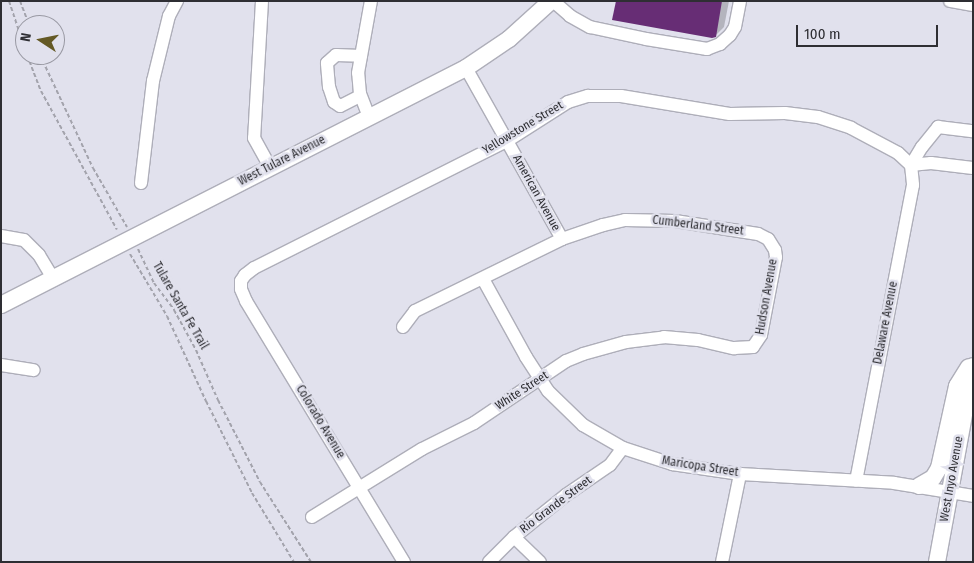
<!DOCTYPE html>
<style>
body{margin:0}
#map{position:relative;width:974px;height:563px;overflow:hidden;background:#e1e1ed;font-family:"Fira Sans Condensed",sans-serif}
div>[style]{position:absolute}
.shadow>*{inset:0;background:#0003}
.building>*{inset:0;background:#672d75}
.path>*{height:2px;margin-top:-1px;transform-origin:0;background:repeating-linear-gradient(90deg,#a3a3ac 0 4px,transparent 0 6.5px)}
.roads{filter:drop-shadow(1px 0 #aeaeb9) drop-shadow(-1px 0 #aeaeb9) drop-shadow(0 1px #aeaeb9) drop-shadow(0 -1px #aeaeb9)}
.minor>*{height:12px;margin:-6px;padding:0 6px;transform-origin:6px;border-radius:6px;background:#fff}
.major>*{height:16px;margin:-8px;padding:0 8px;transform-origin:8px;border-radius:8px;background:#fff}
span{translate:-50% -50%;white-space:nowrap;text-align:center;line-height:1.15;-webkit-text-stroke:5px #e1e1ed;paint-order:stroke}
.street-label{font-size:12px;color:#2e2e33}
.frame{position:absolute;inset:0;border:2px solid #2e2e33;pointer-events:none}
.north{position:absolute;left:15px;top:15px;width:50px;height:50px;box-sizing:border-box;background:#e1e1ed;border:1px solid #9999a3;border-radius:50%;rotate:281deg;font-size:14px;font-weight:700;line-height:20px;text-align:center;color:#2e2e33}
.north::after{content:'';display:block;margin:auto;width:18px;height:22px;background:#645925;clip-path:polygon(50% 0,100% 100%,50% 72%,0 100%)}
.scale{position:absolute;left:796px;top:25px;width:142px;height:22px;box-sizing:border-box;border:2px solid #2e2e33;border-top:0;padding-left:6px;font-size:15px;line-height:18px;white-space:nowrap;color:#2e2e33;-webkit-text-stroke:4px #e1e1ed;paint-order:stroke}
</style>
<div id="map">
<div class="shadow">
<div style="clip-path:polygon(617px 1px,729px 1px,724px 27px,715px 36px)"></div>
</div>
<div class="building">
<div style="clip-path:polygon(616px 1px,722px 1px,716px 37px,712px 38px,612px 20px)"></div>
</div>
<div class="path">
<div style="left:9px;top:1px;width:51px;rotate:71.6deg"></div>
<div style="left:20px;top:1px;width:26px;rotate:69deg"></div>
<div style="left:27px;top:55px;width:39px;rotate:69deg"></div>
<div style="left:41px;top:91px;width:158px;rotate:61.3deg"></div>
<div style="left:40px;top:55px;width:125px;rotate:64.9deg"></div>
<div style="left:93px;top:168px;width:68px;rotate:60deg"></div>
<div style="left:138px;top:249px;width:38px;rotate:65deg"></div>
<div style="left:154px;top:283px;width:34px;rotate:53deg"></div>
<div style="left:174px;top:310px;width:46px;rotate:61.2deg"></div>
<div style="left:196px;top:350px;width:55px;rotate:66.3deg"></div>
<div style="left:218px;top:400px;width:92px;rotate:62.9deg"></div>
<div style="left:260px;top:482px;width:95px;rotate:57.5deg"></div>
<div style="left:130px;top:254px;width:72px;rotate:59.2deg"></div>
<div style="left:167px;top:316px;width:94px;rotate:65.4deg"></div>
<div style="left:206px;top:401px;width:103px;rotate:63.4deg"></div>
<div style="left:252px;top:493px;width:81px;rotate:58.7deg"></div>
</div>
<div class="roads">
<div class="minor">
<div style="left:262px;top:1px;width:137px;rotate:93.3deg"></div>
<div style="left:254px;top:138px;width:33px;rotate:61deg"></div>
<div style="left:553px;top:1px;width:23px;rotate:41deg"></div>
<div style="left:570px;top:16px;width:23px;rotate:29deg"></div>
<div style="left:590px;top:27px;width:57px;rotate:12.1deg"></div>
<div style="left:646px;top:39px;width:62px;rotate:9.3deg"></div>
<div style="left:707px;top:49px;width:14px;rotate:-21deg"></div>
<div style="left:720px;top:44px;width:13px;rotate:-42deg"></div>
<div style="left:730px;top:35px;width:9px;rotate:-58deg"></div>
<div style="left:735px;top:27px;width:26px;rotate:-79deg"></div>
<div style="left:950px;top:1px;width:23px;rotate:10deg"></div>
<div style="left:466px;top:68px;width:196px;rotate:60.7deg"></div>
<div style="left:360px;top:96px;width:22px;rotate:153deg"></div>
<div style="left:340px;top:106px;width:7px;rotate:-146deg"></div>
<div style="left:334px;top:102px;width:16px;rotate:-108deg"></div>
<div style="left:329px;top:87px;width:24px;rotate:-95deg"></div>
<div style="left:327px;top:63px;width:12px;rotate:-42deg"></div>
<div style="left:336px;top:55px;width:25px;rotate:2deg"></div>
<div style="left:369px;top:117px;width:25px;rotate:-111deg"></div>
<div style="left:360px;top:94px;width:21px;rotate:-95deg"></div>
<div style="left:358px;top:73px;width:73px;rotate:-79.8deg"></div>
<div style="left:911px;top:165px;width:21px;rotate:-59deg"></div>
<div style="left:922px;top:147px;width:26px;rotate:-51deg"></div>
<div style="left:938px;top:127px;width:35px;rotate:7deg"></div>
<div style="left:911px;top:165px;width:20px;rotate:-6deg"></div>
<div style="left:931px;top:163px;width:42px;rotate:6.8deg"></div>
<div style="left:141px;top:183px;width:103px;rotate:-83.3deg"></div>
<div style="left:153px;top:81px;width:67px;rotate:-76.2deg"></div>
<div style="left:169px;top:16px;width:17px;rotate:-62deg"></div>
<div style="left:1px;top:236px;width:23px;rotate:10deg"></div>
<div style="left:24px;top:240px;width:21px;rotate:45deg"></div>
<div style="left:39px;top:255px;width:27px;rotate:59deg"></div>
<div style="left:483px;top:279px;width:89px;rotate:61.1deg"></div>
<div style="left:526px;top:357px;width:40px;rotate:57.1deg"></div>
<div style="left:548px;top:391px;width:49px;rotate:44.2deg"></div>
<div style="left:583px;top:425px;width:46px;rotate:29.9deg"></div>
<div style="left:623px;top:448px;width:52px;rotate:18.1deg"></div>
<div style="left:672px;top:464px;width:69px;rotate:8.4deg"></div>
<div style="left:740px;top:474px;width:154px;rotate:3.3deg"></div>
<div style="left:894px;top:483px;width:80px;rotate:9.3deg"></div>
<div style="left:1px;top:365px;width:33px;rotate:9deg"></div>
<div style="left:312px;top:517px;width:129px;rotate:-31.7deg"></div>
<div style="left:422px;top:449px;width:58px;rotate:-26.6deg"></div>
<div style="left:474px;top:423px;width:111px;rotate:-34deg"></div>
<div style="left:566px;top:361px;width:18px;rotate:-22deg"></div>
<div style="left:583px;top:354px;width:45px;rotate:-15.6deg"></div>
<div style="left:626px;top:342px;width:38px;rotate:-7deg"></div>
<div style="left:664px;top:337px;width:34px;rotate:5deg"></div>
<div style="left:698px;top:340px;width:37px;rotate:13deg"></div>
<div style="left:734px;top:348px;width:19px;rotate:-3deg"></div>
<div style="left:753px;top:347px;width:14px;rotate:-56deg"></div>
<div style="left:761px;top:335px;width:79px;rotate:-79.1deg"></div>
<div style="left:776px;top:257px;width:7px;rotate:-98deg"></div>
<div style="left:775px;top:250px;width:13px;rotate:-122deg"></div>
<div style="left:768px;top:239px;width:11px;rotate:-153deg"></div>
<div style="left:758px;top:234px;width:84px;rotate:-171.1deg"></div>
<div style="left:675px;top:221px;width:50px;rotate:-178.9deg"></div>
<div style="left:625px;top:220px;width:23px;rotate:167deg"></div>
<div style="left:603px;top:225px;width:43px;rotate:161.1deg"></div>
<div style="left:562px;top:239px;width:164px;rotate:153.9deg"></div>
<div style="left:415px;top:311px;width:20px;rotate:127deg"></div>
<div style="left:514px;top:537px;width:36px;rotate:44deg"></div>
<div style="left:404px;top:562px;width:305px;rotate:-121.2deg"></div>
<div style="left:246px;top:301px;width:13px;rotate:-113deg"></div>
<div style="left:241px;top:289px;width:8px;rotate:-90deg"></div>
<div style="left:241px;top:281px;width:7px;rotate:-56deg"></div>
<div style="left:245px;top:275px;width:11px;rotate:-38deg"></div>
<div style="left:254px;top:268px;width:283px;rotate:-26.7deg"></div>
<div style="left:507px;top:141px;width:72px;rotate:-32.6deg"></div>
<div style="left:568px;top:102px;width:21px;rotate:-17deg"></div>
<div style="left:588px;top:96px;width:33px"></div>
<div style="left:621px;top:96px;width:110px;rotate:9.4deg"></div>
<div style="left:730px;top:114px;width:55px;rotate:-1deg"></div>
<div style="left:785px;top:113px;width:33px;rotate:7deg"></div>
<div style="left:818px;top:117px;width:35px;rotate:18deg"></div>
<div style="left:851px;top:128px;width:53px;rotate:28deg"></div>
<div style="left:898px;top:153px;width:18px;rotate:43deg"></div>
<div style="left:911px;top:165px;width:20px;rotate:84deg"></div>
<div style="left:913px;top:185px;width:301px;rotate:100.9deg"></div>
<div style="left:489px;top:562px;width:35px;rotate:-45deg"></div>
<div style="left:514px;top:537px;width:67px;rotate:-38.9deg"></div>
<div style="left:566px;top:495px;width:53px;rotate:-34.3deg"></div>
<div style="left:610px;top:465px;width:21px;rotate:-53deg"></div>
<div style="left:722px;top:562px;width:90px;rotate:-78.4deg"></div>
</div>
<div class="major">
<div style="left:1px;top:305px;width:522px;rotate:-27.01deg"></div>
<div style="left:466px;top:68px;width:52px;rotate:-34deg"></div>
<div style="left:509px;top:39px;width:57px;rotate:-42.1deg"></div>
<div style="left:919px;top:486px;width:16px;rotate:-30deg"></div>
<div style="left:933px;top:478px;width:12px;rotate:-59deg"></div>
<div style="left:939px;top:468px;width:84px;rotate:-77.6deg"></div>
<div style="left:957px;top:386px;width:22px;rotate:-58deg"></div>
<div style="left:937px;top:562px;width:199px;rotate:-79.6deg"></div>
</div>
</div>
<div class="street-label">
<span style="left:523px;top:128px;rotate:-31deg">Yellowstone Street</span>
<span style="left:282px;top:161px;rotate:-27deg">West Tulare Avenue</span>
<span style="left:536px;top:193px;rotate:61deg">American Avenue</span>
<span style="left:698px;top:226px;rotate:7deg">Cumberland Street</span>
<span style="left:767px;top:297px;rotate:-80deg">Hudson Avenue</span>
<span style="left:180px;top:306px;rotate:60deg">Tulare Santa Fe Trail</span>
<span style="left:886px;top:323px;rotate:-79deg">Delaware Avenue</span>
<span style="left:522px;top:391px;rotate:-33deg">White Street</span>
<span style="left:320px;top:422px;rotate:59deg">Colorado Avenue</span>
<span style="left:700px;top:467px;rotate:9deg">Maricopa Street</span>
<span style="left:952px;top:479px;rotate:-80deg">West Inyo Avenue</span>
<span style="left:556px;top:505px;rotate:-37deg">Rio Grande Street</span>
</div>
<div class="frame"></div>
<div class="north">N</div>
<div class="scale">100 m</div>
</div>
